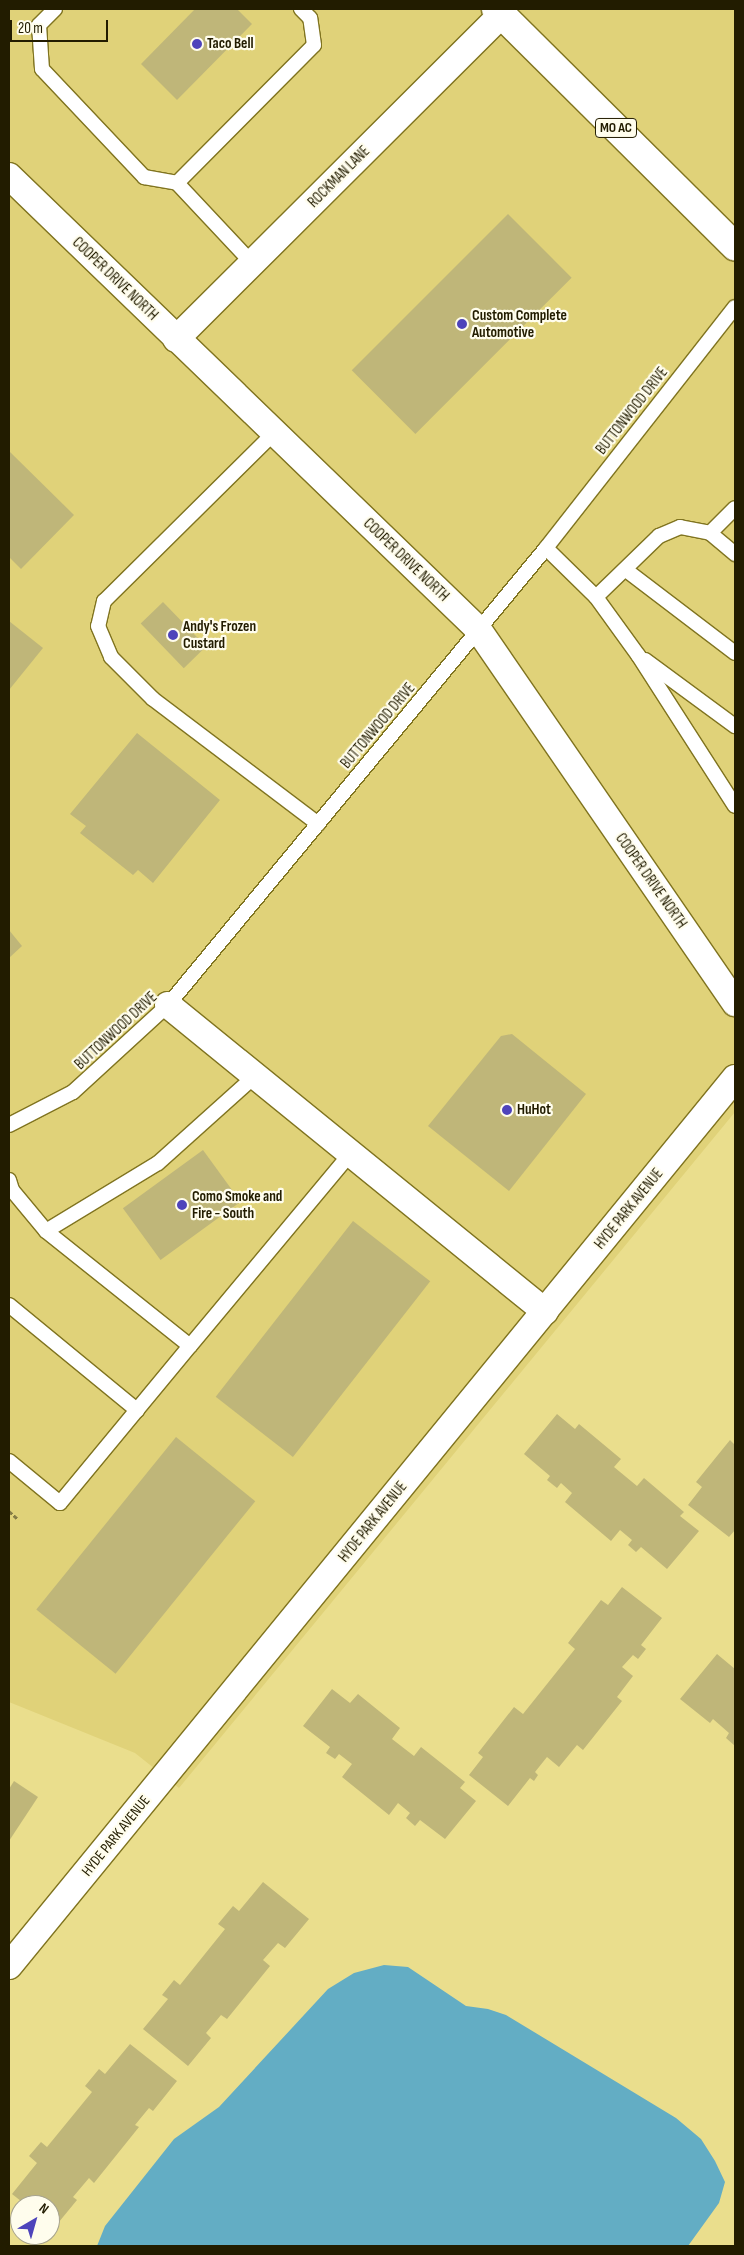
<!DOCTYPE html>
<style>
body{margin:0}
#map{position:relative;width:744px;height:2255px;overflow:hidden;background:#eade8d;font-family:"Sofia Sans Condensed",sans-serif}
div>[style]{position:absolute}
.built>*{inset:0;background:#e0d279}
.water>*{inset:0;background:#63adc4}
.building>*{inset:0;background:#bfb679;transform-origin:0 0}
.path>*{height:3px;margin-top:-1.5px;transform-origin:0;background:repeating-linear-gradient(90deg,#857c46 0 4px,transparent 0 6.5px)}
.roads{filter:drop-shadow(1px 0 #807420) drop-shadow(-1px 0 #807420) drop-shadow(0 1px #807420) drop-shadow(0 -1px #807420)}
.service>*{height:14px;margin:-7px;padding:0 7px;transform-origin:7px;border-radius:7px;background:#fff}
.minor>*{height:26px;margin:-13px;padding:0 13px;transform-origin:13px;border-radius:13px;background:#fff}
.primary>*{height:28px;margin:-14px;padding:0 14px;transform-origin:14px;border-radius:14px;background:#fff}
.dots>*{width:14px;height:14px;translate:-50% -50%;box-sizing:border-box;border:2px solid #fffded;border-radius:50%}
span{translate:-50% -50%;white-space:nowrap;text-align:center;line-height:1.15;-webkit-text-stroke:4.5px #fffded;paint-order:stroke}
.shield-label span{padding:1px 4px;background:#fffded;border:1px solid;border-radius:4px;-webkit-text-stroke-width:0}
.shield-label{font-size:14px;color:#221c00;font-weight:700}
.poi-label{font-size:15px;color:#221c00;font-weight:700}
.left{translate:0 -50%;text-align:left}
.street-label{font-size:15px;color:#221c00}
.frame{position:absolute;inset:0;border:10px solid #221c00;pointer-events:none}
.north{position:absolute;left:10px;top:2195px;width:50px;height:50px;box-sizing:border-box;background:#fffded;border:1px solid #a7a38e;border-radius:50%;rotate:38deg;font-size:14px;font-weight:700;line-height:20px;text-align:center;color:#221c00}
.north::after{content:'';display:block;margin:auto;width:18px;height:22px;background:#4e44bb;clip-path:polygon(50% 0,100% 100%,50% 72%,0 100%)}
.scale{position:absolute;left:10px;top:20px;width:98px;height:22px;box-sizing:border-box;border:2px solid #221c00;border-top:0;padding-left:6px;font-size:15px;line-height:18px;white-space:nowrap;color:#221c00;-webkit-text-stroke:4px #fffded;paint-order:stroke}
</style>
<div id="map">
<div class="built">
<div style="clip-path:polygon(9px 9px,735px 9px,735px 1112px,179px 1788px,135px 1753px,9px 1702px)"></div>
</div>
<div class="water">
<div style="clip-path:polygon(384px 1965px,408px 1967px,466px 2006px,488px 2009px,506px 2015px,676px 2118px,701px 2139px,715px 2161px,725px 2182px,719px 2203px,688px 2246px,97px 2246px,105px 2226px,174px 2139px,219px 2107px,328px 1989px,354px 1973px)"></div>
</div>
<div class="building">
<div style="clip-path:polygon(195px 9px,237px 9px,252px 24px,177px 100px,141px 64px)"></div>
<div style="left:508px;top:214px;width:90px;height:221px;rotate:45deg"></div>
<div style="clip-path:polygon(9px 451px,74px 515px,21px 569px,9px 557px)"></div>
<div style="left:163px;top:602px;width:62px;height:31px;rotate:46deg"></div>
<div style="clip-path:polygon(9px 621px,43px 648px,9px 690px)"></div>
<div style="clip-path:polygon(137px 733px,220px 800px,153px 883px,138px 870px,133px 875px,80px 833px,86px 826px,70px 814px)"></div>
<div style="clip-path:polygon(9px 930px,22px 946px,9px 958px)"></div>
<div style="clip-path:polygon(512px 1034px,586px 1094px,509px 1191px,428px 1126px,501px 1036px)"></div>
<div style="left:203px;top:1150px;width:64px;height:99px;rotate:54deg"></div>
<div style="left:353px;top:1221px;width:98px;height:223px;rotate:38deg"></div>
<div style="clip-path:polygon(557px 1414px,575px 1429px,579px 1424px,621px 1459px,614px 1467px,637px 1486px,644px 1478px,684px 1512px,680px 1516px,699px 1531px,667px 1569px,641px 1547px,636px 1552px,628px 1545px,632px 1540px,620px 1530px,611px 1541px,565px 1502px,572px 1493px,561px 1483px,557px 1488px,547px 1480px,550px 1476px,524px 1454px)"></div>
<div style="left:176px;top:1437px;width:102px;height:222px;rotate:39deg"></div>
<div style="clip-path:polygon(730px 1440px,735px 1445px,735px 1530px,729px 1537px,688px 1505px,702px 1487px,696px 1482px)"></div>
<div style="clip-path:polygon(622px 1587px,662px 1618px,641px 1645px,646px 1649px,638px 1659px,633px 1655px,622px 1667px,633px 1676px,617px 1697px,622px 1701px,583px 1750px,577px 1745px,559px 1767px,547px 1757px,535px 1772px,538px 1775px,534px 1781px,530px 1778px,508px 1806px,469px 1775px,483px 1757px,478px 1753px,514px 1707px,523px 1714px,575px 1649px,568px 1643px,601px 1600px,608px 1605px)"></div>
<div style="clip-path:polygon(717px 1654px,735px 1669px,735px 1746px,726px 1738px,729px 1733px,713px 1719px,710px 1723px,680px 1699px)"></div>
<div style="clip-path:polygon(332px 1689px,350px 1703px,358px 1694px,400px 1728px,392px 1739px,414px 1756px,421px 1747px,465px 1782px,460px 1788px,476px 1801px,445px 1839px,420px 1820px,415px 1826px,406px 1818px,410px 1813px,398px 1803px,389px 1815px,342px 1777px,352px 1764px,339px 1754px,335px 1759px,326px 1753px,330px 1747px,303px 1726px)"></div>
<div style="clip-path:polygon(14px 1781px,38px 1797px,9px 1841px,9px 1789px)"></div>
<div style="clip-path:polygon(263px 1882px,309px 1919px,285px 1948px,278px 1943px,263px 1960px,270px 1966px,227px 2019px,221px 2015px,206px 2033px,211px 2038px,188px 2066px,143px 2029px,168px 1999px,162px 1995px,174px 1980px,180px 1985px,225px 1929px,218px 1924px,233px 1906px,239px 1911px)"></div>
<div style="clip-path:polygon(130px 2044px,177px 2081px,153px 2111px,149px 2108px,135px 2125px,139px 2127px,94px 2183px,89px 2178px,73px 2197px,77px 2200px,54px 2228px,50px 2225px,50px 2205px,26px 2205px,12px 2194px,37px 2163px,29px 2156px,41px 2142px,47px 2147px,92px 2092px,85px 2086px,99px 2069px,105px 2074px)"></div>
</div>
<div class="path">
<div style="left:9px;top:1511px;width:12px;rotate:42deg"></div>
</div>
<div class="roads">
<div class="service">
<div style="left:55px;top:9px;width:23px;rotate:135deg"></div>
<div style="left:39px;top:25px;width:44px;rotate:86.1deg"></div>
<div style="left:42px;top:69px;width:149px;rotate:46.6deg"></div>
<div style="left:144px;top:177px;width:34px;rotate:10deg"></div>
<div style="left:177px;top:183px;width:110px;rotate:46.8deg"></div>
<div style="left:177px;top:183px;width:194px;rotate:-45.2deg"></div>
<div style="left:314px;top:45px;width:27px;rotate:-98deg"></div>
<div style="left:310px;top:18px;width:13px;rotate:-135deg"></div>
<div style="left:274px;top:433px;width:239px;rotate:135.3deg"></div>
<div style="left:104px;top:601px;width:26px;rotate:103deg"></div>
<div style="left:98px;top:626px;width:34px;rotate:67deg"></div>
<div style="left:111px;top:657px;width:59px;rotate:45deg"></div>
<div style="left:153px;top:699px;width:207px;rotate:37.1deg"></div>
<div style="left:710px;top:533px;width:33px;rotate:40deg"></div>
<div style="left:546px;top:548px;width:70px;rotate:44.4deg"></div>
<div style="left:596px;top:597px;width:72px;rotate:54.1deg"></div>
<div style="left:638px;top:655px;width:179px;rotate:57.3deg"></div>
<div style="left:626px;top:570px;width:137px;rotate:37.3deg"></div>
<div style="left:596px;top:597px;width:88px;rotate:-44.1deg"></div>
<div style="left:659px;top:536px;width:23px;rotate:-23deg"></div>
<div style="left:680px;top:527px;width:31px;rotate:11deg"></div>
<div style="left:710px;top:533px;width:35px;rotate:-45deg"></div>
<div style="left:645px;top:660px;width:112px;rotate:36.3deg"></div>
<div style="left:9px;top:1125px;width:72px;rotate:-27.3deg"></div>
<div style="left:73px;top:1092px;width:129px;rotate:-42.5deg"></div>
<div style="left:168px;top:1005px;width:593px;rotate:-50.4deg"></div>
<div style="left:546px;top:548px;width:306px;rotate:-51.9deg"></div>
<div style="left:9px;top:1180px;width:10px;rotate:73deg"></div>
<div style="left:12px;top:1190px;width:53px;rotate:50.3deg"></div>
<div style="left:46px;top:1231px;width:184px;rotate:38.6deg"></div>
<div style="left:190px;top:1346px;width:251px;rotate:-50.2deg"></div>
<div style="left:46px;top:1231px;width:131px;rotate:-31.3deg"></div>
<div style="left:158px;top:1163px;width:130px;rotate:-41.9deg"></div>
<div style="left:9px;top:1305px;width:166px;rotate:39.4deg"></div>
<div style="left:9px;top:1461px;width:66px;rotate:39.5deg"></div>
<div style="left:60px;top:1503px;width:204px;rotate:-50.4deg"></div>
</div>
<div class="minor">
<div style="left:9px;top:176px;width:652px;rotate:44.01deg"></div>
<div style="left:478px;top:629px;width:454px;rotate:55.5deg"></div>
<div style="left:176px;top:339px;width:460px;rotate:-44.9deg"></div>
<div style="left:168px;top:1005px;width:486px;rotate:39.1deg"></div>
<div style="left:9px;top:1966px;width:1147px;rotate:-50.73deg"></div>
</div>
<div class="primary">
<div style="left:496px;top:9px;width:337px;rotate:44.8deg"></div>
</div>
</div>
<div class="dots">
<div style="left:197px;top:44px;background:#4e44bb"></div>
<div style="left:462px;top:324px;background:#4e44bb"></div>
<div style="left:173px;top:635px;background:#4e44bb"></div>
<div style="left:507px;top:1110px;background:#4e44bb"></div>
<div style="left:182px;top:1205px;background:#4e44bb"></div>
</div>
<div class="shield-label">
<span style="left:616px;top:128px">MO AC</span>
</div>
<div class="poi-label">
<span class="left" style="left:207px;top:44px">Taco Bell</span>
<span class="left" style="left:472px;top:324px">Custom Complete<br>Automotive</span>
<span class="left" style="left:183px;top:635px">Andy's Frozen<br>Custard</span>
<span class="left" style="left:517px;top:1110px">HuHot</span>
<span class="left" style="left:192px;top:1205px">Como Smoke and<br>Fire - South</span>
</div>
<div class="street-label">
<span style="left:339px;top:177px;rotate:-45deg">ROCKMAN LANE</span>
<span style="left:115px;top:279px;rotate:44deg">COOPER DRIVE NORTH</span>
<span style="left:632px;top:411px;rotate:-52deg">BUTTONWOOD DRIVE</span>
<span style="left:406px;top:560px;rotate:44deg">COOPER DRIVE NORTH</span>
<span style="left:378px;top:726px;rotate:-50deg">BUTTONWOOD DRIVE</span>
<span style="left:651px;top:881px;rotate:55deg">COOPER DRIVE NORTH</span>
<span style="left:116px;top:1031px;rotate:-43deg">BUTTONWOOD DRIVE</span>
<span style="left:629px;top:1209px;rotate:-51deg">HYDE PARK AVENUE</span>
<span style="left:373px;top:1522px;rotate:-51deg">HYDE PARK AVENUE</span>
<span style="left:116px;top:1836px;rotate:-51deg">HYDE PARK AVENUE</span>
</div>
<div class="frame"></div>
<div class="north">N</div>
<div class="scale">20 m</div>
</div>
